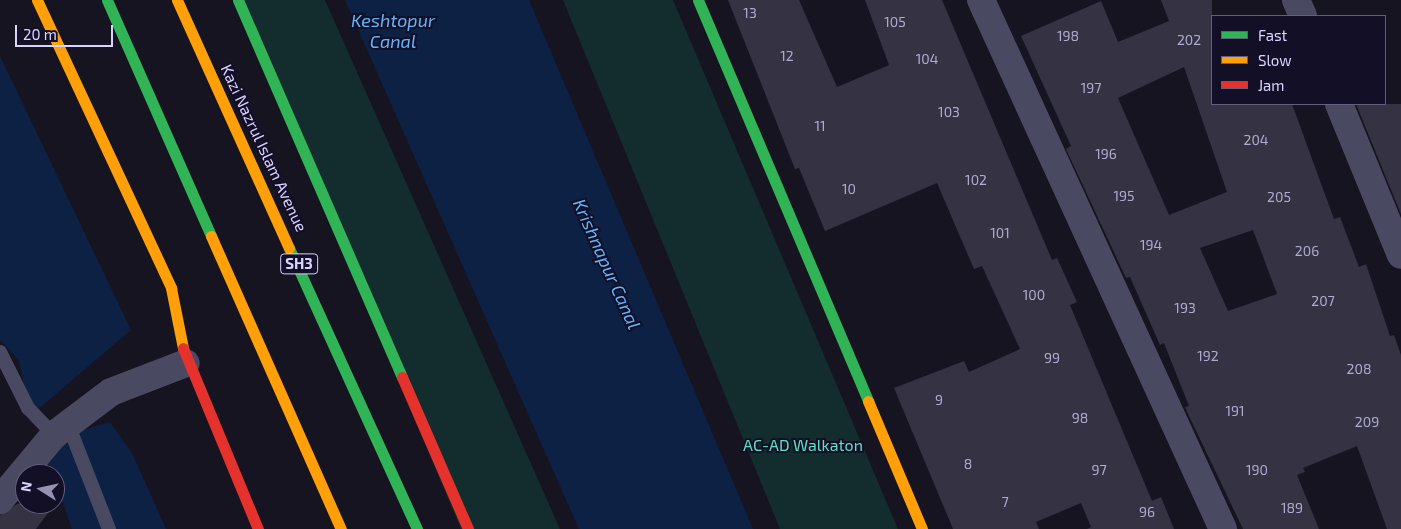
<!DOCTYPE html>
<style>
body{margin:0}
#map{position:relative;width:1401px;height:529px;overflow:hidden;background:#161421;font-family:"Exo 2",sans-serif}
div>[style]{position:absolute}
.green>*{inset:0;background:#132c2d}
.water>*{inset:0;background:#0d2144}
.building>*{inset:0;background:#343243}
.lane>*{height:14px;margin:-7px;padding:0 7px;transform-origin:7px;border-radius:7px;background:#4a4962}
.street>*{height:28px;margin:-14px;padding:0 14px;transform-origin:14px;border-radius:14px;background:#4a4962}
.fast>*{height:11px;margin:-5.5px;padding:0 5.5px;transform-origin:5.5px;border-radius:5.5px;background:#30b455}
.slow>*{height:11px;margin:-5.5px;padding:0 5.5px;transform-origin:5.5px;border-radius:5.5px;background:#ff9f0a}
.jam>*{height:11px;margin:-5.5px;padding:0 5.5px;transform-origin:5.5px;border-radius:5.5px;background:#e5322d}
span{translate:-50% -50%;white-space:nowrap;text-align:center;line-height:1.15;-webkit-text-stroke:4px #130f26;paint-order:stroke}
.number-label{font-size:14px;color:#b0acd0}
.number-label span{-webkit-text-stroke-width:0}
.shield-label span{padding:1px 4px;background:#130f26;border:1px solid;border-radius:4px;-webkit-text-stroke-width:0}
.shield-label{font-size:15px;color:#d9d4ff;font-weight:700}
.street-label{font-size:16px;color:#d9d4ff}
.park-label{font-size:16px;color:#5fe0c0}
.water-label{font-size:18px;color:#62b6ff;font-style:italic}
.legend{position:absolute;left:1211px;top:15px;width:175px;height:90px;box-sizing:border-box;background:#130f26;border:1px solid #625e7d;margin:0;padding:6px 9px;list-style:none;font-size:15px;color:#d9d4ff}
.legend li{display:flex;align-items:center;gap:10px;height:25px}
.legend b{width:25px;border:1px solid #625e7d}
.north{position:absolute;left:15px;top:464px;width:50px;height:50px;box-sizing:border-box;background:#130f26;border:1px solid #625e7d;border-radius:50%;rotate:280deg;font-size:14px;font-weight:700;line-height:20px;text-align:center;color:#d9d4ff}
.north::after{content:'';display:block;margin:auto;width:18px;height:22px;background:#9591b1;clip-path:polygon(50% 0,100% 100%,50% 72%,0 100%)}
.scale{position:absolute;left:15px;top:25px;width:98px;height:22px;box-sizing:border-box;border:2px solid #d9d4ff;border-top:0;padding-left:6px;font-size:15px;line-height:18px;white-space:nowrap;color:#d9d4ff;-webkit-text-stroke:4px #130f26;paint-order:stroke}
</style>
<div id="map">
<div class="green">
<div style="clip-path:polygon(237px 0,325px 0,560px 529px,461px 529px)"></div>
<div style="clip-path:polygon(563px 0,673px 0,898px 529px,780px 529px)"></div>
</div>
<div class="water">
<div style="clip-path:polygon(345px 0,529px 0,753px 529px,579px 529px)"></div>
<div style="clip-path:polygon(0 56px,131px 330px,30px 416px,19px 360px,0 340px)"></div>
<div style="clip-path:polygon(110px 422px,132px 453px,166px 529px,72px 529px,49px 464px,73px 433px)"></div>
</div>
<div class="building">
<div style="clip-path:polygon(728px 0,799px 0,837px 87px,889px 65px,865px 0,942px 0,1052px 260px,1057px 258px,1077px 302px,1070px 305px,1152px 501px,1161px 497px,1174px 529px,1087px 529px,1091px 527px,1081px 503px,1036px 522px,1039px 529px,953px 529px,894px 388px,964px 361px,969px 372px,1020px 349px,982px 266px,974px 269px,937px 183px,825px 231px,799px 168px,795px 169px)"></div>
<div style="clip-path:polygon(evenodd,1161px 0,1212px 0,1212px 104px,1292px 104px,1334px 219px,1340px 217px,1359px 267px,1366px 264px,1390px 336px,1394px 335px,1401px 355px,1401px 529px,1387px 529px,1357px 446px,1303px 468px,1305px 472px,1297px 475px,1319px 529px,1243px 529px,1189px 416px,1185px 407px,1189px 406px,1164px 343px,1160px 345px,1130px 277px,1126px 278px,1066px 149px,1071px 146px,1021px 36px,1101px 1px,1118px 42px,1169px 21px,1161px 0,1184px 67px,1227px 192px,1169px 215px,1118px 98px,1184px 67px,1161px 0,1253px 230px,1277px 294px,1228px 311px,1200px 248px,1253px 230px)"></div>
<div style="clip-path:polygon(1356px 104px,1401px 104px,1401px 214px)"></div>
<div style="clip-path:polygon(17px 504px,55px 504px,36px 529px,0 529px,0 515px)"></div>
</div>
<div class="lane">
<div style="left:0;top:352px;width:63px;rotate:63.4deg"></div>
<div style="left:28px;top:408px;width:37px;rotate:46deg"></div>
<div style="left:68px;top:424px;width:113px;rotate:68.7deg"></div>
</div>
<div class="street">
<div style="left:981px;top:0;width:582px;rotate:65.42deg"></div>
<div style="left:1296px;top:0;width:17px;rotate:66deg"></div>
<div style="left:1339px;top:104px;width:163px;rotate:67.7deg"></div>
<div style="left:0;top:500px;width:85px;rotate:-50.3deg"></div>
<div style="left:54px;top:435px;width:71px;rotate:-37deg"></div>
<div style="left:111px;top:392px;width:80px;rotate:-21.1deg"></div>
</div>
<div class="fast">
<div style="left:107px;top:0;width:258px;rotate:66.2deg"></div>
<div style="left:238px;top:0;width:411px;rotate:66.5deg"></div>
<div style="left:698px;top:0;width:436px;rotate:67deg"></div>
<div style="left:289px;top:248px;width:309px;rotate:65.5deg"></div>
</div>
<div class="slow">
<div style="left:37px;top:0;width:318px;rotate:65deg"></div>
<div style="left:171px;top:288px;width:61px;rotate:78.7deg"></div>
<div style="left:177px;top:0;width:272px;rotate:65.7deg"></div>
<div style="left:211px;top:236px;width:321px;rotate:66.1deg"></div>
<div style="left:868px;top:401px;width:139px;rotate:67.1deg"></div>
</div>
<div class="jam">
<div style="left:183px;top:348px;width:196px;rotate:67.5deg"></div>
<div style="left:402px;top:377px;width:166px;rotate:66.5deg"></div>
</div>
<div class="number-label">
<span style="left:750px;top:13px">13</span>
<span style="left:895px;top:22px">105</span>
<span style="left:1068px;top:36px">198</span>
<span style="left:1189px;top:40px">202</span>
<span style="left:787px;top:56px">12</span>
<span style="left:927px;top:59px">104</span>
<span style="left:1091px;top:88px">197</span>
<span style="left:949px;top:112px">103</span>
<span style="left:820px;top:126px">11</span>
<span style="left:1256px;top:140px">204</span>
<span style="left:1106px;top:154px">196</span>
<span style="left:976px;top:180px">102</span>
<span style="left:849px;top:189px">10</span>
<span style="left:1124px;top:196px">195</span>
<span style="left:1279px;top:197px">205</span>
<span style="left:1000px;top:233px">101</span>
<span style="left:1151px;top:245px">194</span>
<span style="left:1307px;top:251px">206</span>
<span style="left:1034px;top:295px">100</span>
<span style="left:1323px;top:301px">207</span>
<span style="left:1185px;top:308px">193</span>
<span style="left:1208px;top:356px">192</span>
<span style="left:1052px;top:358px">99</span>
<span style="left:1359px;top:369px">208</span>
<span style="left:939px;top:400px">9</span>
<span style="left:1235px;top:411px">191</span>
<span style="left:1080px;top:418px">98</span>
<span style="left:1367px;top:422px">209</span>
<span style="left:968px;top:464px">8</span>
<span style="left:1099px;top:470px">97</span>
<span style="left:1257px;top:470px">190</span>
<span style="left:1005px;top:502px">7</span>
<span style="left:1292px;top:508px">189</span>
<span style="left:1147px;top:512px">96</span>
</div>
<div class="shield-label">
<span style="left:299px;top:264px">SH3</span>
</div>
<div class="street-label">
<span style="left:264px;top:148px;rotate:65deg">Kazi Nazrul Islam Avenue</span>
</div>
<div class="park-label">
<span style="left:803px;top:445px">AC-AD Walkaton</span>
</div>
<div class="water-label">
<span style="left:393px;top:31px">Keshtopur<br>Canal</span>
<span style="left:607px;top:264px;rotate:66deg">Krishnapur Canal</span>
</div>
<ul class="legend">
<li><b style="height:6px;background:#30b455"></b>Fast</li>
<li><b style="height:6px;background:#ff9f0a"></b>Slow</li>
<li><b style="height:6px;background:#e5322d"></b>Jam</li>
</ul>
<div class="north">N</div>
<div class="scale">20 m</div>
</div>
